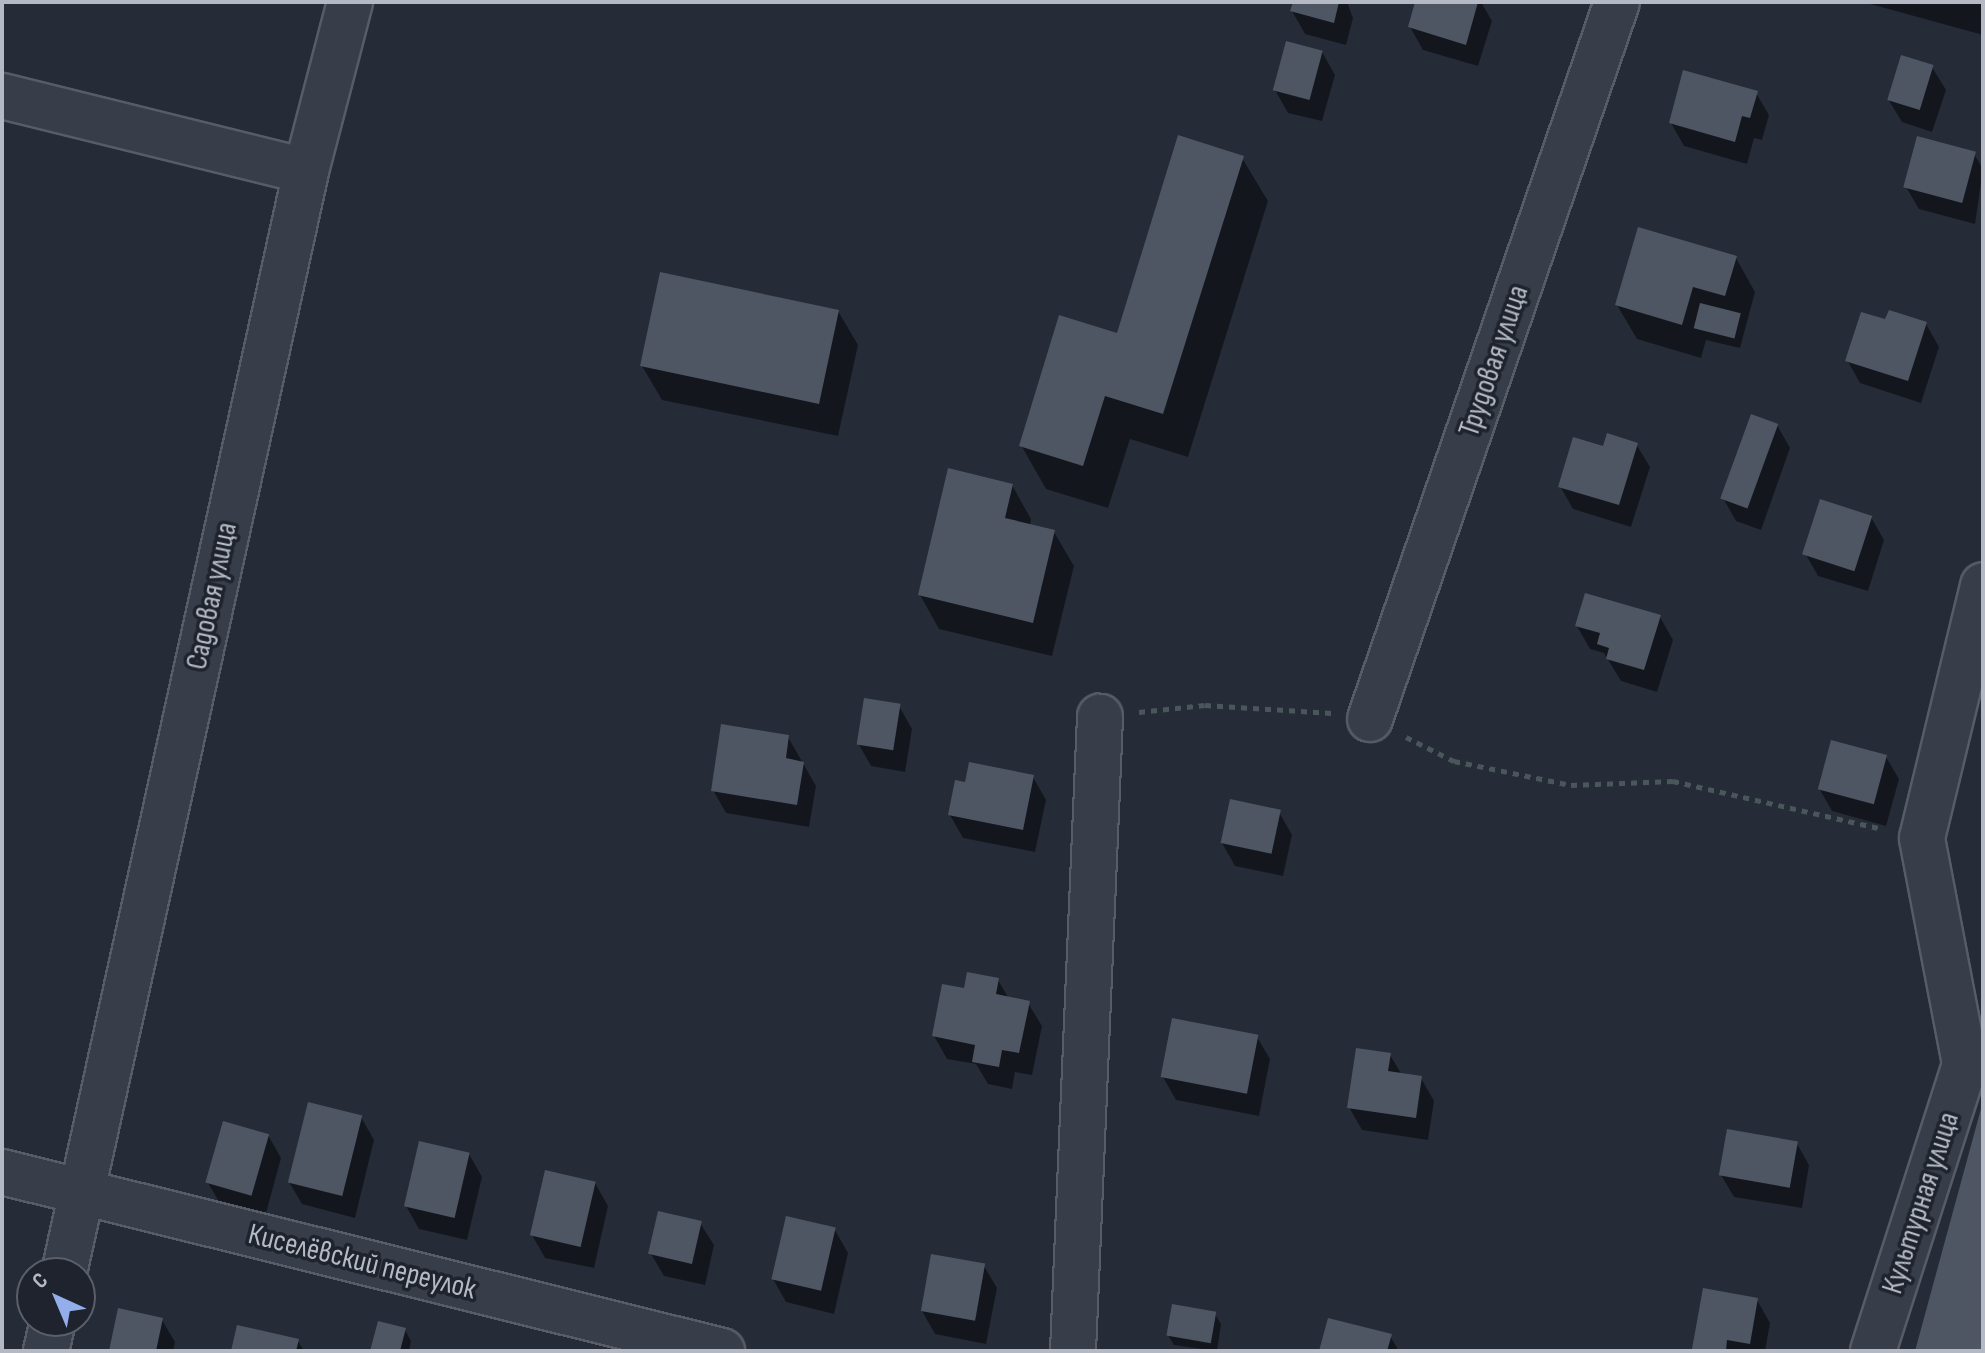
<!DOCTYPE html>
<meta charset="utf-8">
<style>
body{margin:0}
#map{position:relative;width:1985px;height:1353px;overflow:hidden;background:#252c38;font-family:"Sofia Sans Condensed",sans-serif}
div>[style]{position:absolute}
.shadow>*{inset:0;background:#0007}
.building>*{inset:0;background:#4e5663;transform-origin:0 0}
.path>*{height:5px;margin-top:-2.5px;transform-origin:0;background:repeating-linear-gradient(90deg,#49575a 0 6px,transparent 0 12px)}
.roads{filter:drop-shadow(2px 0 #575c66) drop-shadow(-2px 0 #575c66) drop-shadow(0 2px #575c66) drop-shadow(0 -2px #575c66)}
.minor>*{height:44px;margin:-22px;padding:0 22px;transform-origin:22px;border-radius:22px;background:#383e49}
span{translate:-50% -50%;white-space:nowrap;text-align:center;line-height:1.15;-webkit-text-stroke:7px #1e232d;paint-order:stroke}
.street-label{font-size:30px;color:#b4b9c4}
.frame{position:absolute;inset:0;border:4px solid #b4b9c4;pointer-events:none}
.north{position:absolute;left:16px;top:1257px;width:80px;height:80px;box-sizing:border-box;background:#1e232d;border:2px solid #5a5f69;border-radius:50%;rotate:316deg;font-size:22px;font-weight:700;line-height:32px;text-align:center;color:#b4b9c4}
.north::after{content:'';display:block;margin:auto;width:28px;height:36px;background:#93aeea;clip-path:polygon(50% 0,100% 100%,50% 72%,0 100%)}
</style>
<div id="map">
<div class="shadow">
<div style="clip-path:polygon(1295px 2px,1347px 2px,1353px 18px,1346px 45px,1305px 34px,1292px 11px)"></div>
<div style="clip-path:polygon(1417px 2px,1481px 2px,1492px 21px,1478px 66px,1423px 50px,1410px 27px)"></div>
<div style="clip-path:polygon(1863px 2px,1983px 2px,1983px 35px)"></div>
<div style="clip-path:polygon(1322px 52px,1335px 75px,1322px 121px,1288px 113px,1275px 90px)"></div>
<div style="clip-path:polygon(1932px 67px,1946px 90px,1932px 132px,1902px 122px,1888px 99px)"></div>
<div style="clip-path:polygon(1756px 93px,1769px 115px,1762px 140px,1754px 138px,1747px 164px,1684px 146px,1671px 123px)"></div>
<div style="clip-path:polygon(1974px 154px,1983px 169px,1975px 224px,1919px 209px,1906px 187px)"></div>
<div style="clip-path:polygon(1242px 158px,1268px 201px,1188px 457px,1130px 439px,1108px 508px,1046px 489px,1021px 445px,1118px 335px)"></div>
<div style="clip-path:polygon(1736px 258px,1755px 292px,1740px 348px,1706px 340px,1701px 358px,1637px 339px,1617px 305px)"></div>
<div style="clip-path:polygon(838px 311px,858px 345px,838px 436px,662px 400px,642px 366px)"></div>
<div style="clip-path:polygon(1886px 322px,1926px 324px,1939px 347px,1921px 403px,1860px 383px,1847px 360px)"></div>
<div style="clip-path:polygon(1777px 425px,1790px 448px,1761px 530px,1736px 521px,1723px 498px)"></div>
<div style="clip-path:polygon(1636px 444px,1650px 467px,1631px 527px,1573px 509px,1560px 486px)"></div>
<div style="clip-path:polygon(1012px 485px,1031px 519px,1030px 526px,1054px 532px,1074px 566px,1052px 656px,939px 629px,920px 595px)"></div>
<div style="clip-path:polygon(1871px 517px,1884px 540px,1868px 591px,1818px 576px,1805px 553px)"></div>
<div style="clip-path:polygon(1660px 617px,1673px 640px,1657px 692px,1621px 681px,1604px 653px,1590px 649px,1577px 626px)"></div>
<div style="clip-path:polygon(899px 706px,912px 729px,905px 772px,871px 766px,858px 743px)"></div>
<div style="clip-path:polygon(788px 737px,816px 786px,809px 827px,726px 813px,713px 790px)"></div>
<div style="clip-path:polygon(1886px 757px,1899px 779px,1886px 826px,1832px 811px,1819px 788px)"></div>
<div style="clip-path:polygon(1033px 777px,1046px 800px,1035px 852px,963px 838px,950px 815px,967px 784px)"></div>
<div style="clip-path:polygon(1279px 812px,1292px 835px,1283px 876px,1235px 866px,1222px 843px)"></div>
<div style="clip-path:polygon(998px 980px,1009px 999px,1028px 1003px,1042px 1026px,1032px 1075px,1015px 1072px,1012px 1089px,988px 1084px,976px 1064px,947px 1059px,934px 1036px,965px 990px)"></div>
<div style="clip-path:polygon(1257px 1037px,1270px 1059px,1259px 1116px,1176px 1100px,1163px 1077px)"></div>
<div style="clip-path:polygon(1390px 1055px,1402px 1075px,1421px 1078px,1434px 1101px,1428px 1140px,1362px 1130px,1349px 1107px)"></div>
<div style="clip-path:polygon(1983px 1110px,1983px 1351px,1917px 1351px)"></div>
<div style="clip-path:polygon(361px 1117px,374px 1140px,355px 1218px,302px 1204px,289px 1182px)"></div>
<div style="clip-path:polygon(268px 1135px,281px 1158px,265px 1217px,221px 1205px,208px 1183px)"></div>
<div style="clip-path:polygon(1796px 1142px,1809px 1165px,1802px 1208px,1734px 1197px,1721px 1175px)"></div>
<div style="clip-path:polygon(469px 1154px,482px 1177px,467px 1240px,419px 1229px,406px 1206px)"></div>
<div style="clip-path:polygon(595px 1183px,608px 1206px,594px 1268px,545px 1258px,532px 1235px)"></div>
<div style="clip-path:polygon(700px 1223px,714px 1245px,705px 1285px,664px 1276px,651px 1254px)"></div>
<div style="clip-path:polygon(835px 1230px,848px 1253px,834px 1314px,786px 1302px,773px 1279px)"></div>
<div style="clip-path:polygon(984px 1266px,997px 1288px,986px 1344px,935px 1334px,922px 1311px)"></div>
<div style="clip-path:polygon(1757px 1300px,1770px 1323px,1765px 1351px,1696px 1351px)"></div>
<div style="clip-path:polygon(1215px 1314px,1221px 1324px,1217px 1351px,1174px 1345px,1168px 1335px)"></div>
<div style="clip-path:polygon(162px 1320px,175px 1342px,173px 1351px,111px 1351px)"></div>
<div style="clip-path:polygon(405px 1330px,411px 1341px,409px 1351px,372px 1351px)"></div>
<div style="clip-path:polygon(1390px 1336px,1399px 1351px,1321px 1351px)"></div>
<div style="clip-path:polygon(298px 1341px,304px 1351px,233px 1351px)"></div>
</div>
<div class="building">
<div style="clip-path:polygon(1293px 2px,1339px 2px,1334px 23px,1290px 11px)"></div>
<div style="clip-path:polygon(1415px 2px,1478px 2px,1466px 45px,1408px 27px)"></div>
<div style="left:1286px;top:41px;width:38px;height:51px;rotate:15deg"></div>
<div style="left:1901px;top:55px;width:34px;height:47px;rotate:17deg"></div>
<div style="clip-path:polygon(1683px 70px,1758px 91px,1750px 118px,1742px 116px,1735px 142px,1669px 123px)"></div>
<div style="clip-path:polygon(1178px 135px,1244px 156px,1163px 414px,1105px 396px,1083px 466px,1019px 446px,1059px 315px,1117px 333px)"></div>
<div style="left:1917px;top:136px;width:61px;height:53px;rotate:15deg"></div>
<div style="clip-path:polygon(1638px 227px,1737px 256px,1725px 296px,1693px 287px,1682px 325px,1615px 305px)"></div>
<div style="left:660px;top:272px;width:183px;height:96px;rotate:12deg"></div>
<div style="left:1700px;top:303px;width:42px;height:26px;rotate:14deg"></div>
<div style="clip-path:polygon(1889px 310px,1927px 322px,1908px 381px,1845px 361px,1861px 312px,1885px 319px)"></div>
<div style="left:1751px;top:414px;width:29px;height:90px;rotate:20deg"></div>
<div style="clip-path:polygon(1607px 433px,1638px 443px,1619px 505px,1558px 487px,1573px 437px,1603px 446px)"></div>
<div style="clip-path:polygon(948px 468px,1013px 484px,1005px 518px,1055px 530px,1033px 623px,918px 595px)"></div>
<div style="left:1820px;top:499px;width:55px;height:58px;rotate:18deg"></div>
<div style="clip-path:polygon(1585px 593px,1661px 615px,1644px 670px,1606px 659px,1609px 648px,1597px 644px,1600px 633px,1575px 626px)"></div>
<div style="left:864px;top:698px;width:37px;height:47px;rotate:9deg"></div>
<div style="clip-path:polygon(721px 724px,789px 735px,786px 758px,804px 762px,797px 805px,711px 791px)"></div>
<div style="left:1831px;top:740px;width:58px;height:51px;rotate:15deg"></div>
<div style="clip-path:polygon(969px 762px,1034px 775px,1023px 830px,948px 815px,955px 780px,965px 782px)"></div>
<div style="left:1230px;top:799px;width:52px;height:45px;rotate:12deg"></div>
<div style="clip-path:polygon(967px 972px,999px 978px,996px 994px,1030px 1001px,1019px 1053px,1002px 1050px,999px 1067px,972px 1062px,975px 1045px,932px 1036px,942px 984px,964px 988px)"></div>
<div style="left:1172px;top:1018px;width:88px;height:60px;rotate:11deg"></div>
<div style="clip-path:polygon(1356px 1048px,1391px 1053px,1388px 1071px,1422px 1076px,1416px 1118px,1347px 1108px)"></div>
<div style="left:308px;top:1102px;width:56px;height:83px;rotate:14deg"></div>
<div style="clip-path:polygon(1982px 1105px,1983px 1351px,1915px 1351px)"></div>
<div style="left:223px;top:1121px;width:48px;height:64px;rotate:16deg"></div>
<div style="left:1727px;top:1129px;width:72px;height:47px;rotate:10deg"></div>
<div style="left:419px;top:1141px;width:52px;height:67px;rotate:13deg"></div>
<div style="left:545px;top:1170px;width:52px;height:67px;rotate:13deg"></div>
<div style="left:658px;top:1211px;width:45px;height:44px;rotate:13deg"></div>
<div style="left:786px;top:1216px;width:51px;height:65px;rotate:13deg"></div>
<div style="left:931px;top:1254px;width:55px;height:58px;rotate:10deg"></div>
<div style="clip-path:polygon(1703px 1288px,1758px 1298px,1750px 1344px,1727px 1340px,1726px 1351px,1692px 1349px)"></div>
<div style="left:1172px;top:1304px;width:45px;height:32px;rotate:10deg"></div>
<div style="clip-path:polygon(118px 1308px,163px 1318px,156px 1351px,109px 1351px)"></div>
<div style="clip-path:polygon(1328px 1318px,1392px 1334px,1387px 1351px,1319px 1351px)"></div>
<div style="clip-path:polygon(378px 1321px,406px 1328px,400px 1351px,370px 1351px)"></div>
<div style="clip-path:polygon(237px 1325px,299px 1339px,296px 1351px,231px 1351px)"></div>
</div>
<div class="path">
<div style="left:1139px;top:712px;width:66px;rotate:-6.1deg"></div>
<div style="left:1205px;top:705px;width:127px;rotate:3.6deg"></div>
<div style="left:1406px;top:737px;width:54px;rotate:26.6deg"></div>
<div style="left:1454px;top:761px;width:119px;rotate:11.6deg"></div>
<div style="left:1571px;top:785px;width:102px;rotate:-2.2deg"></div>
<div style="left:1673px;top:781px;width:214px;rotate:12.9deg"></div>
</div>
<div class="roads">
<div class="minor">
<div style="left:2px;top:96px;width:313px;rotate:13.9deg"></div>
<div style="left:1370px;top:719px;width:758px;rotate:-70.99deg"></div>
<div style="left:2px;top:1172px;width:742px;rotate:13.96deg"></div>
<div style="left:64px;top:1273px;width:1128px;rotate:-77.61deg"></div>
<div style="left:306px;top:171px;width:175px;rotate:-75.4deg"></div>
<div style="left:46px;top:1351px;width:31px;rotate:-77deg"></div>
<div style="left:1073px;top:1351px;width:635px;rotate:-87.56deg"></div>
<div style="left:1873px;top:1351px;width:301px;rotate:-72.2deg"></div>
<div style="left:1965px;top:1064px;width:230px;rotate:-100.8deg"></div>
<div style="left:1922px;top:838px;width:260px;rotate:-76.4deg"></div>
</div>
</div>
<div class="street-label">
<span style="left:1494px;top:361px;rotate:-71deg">Трудовая улица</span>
<span style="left:212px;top:596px;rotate:-78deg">Садовая улица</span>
<span style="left:1921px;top:1203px;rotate:-72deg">Культурная улица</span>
<span style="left:362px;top:1262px;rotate:14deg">Киселёвский переулок</span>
</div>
<div class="frame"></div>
<div class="north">С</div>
</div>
